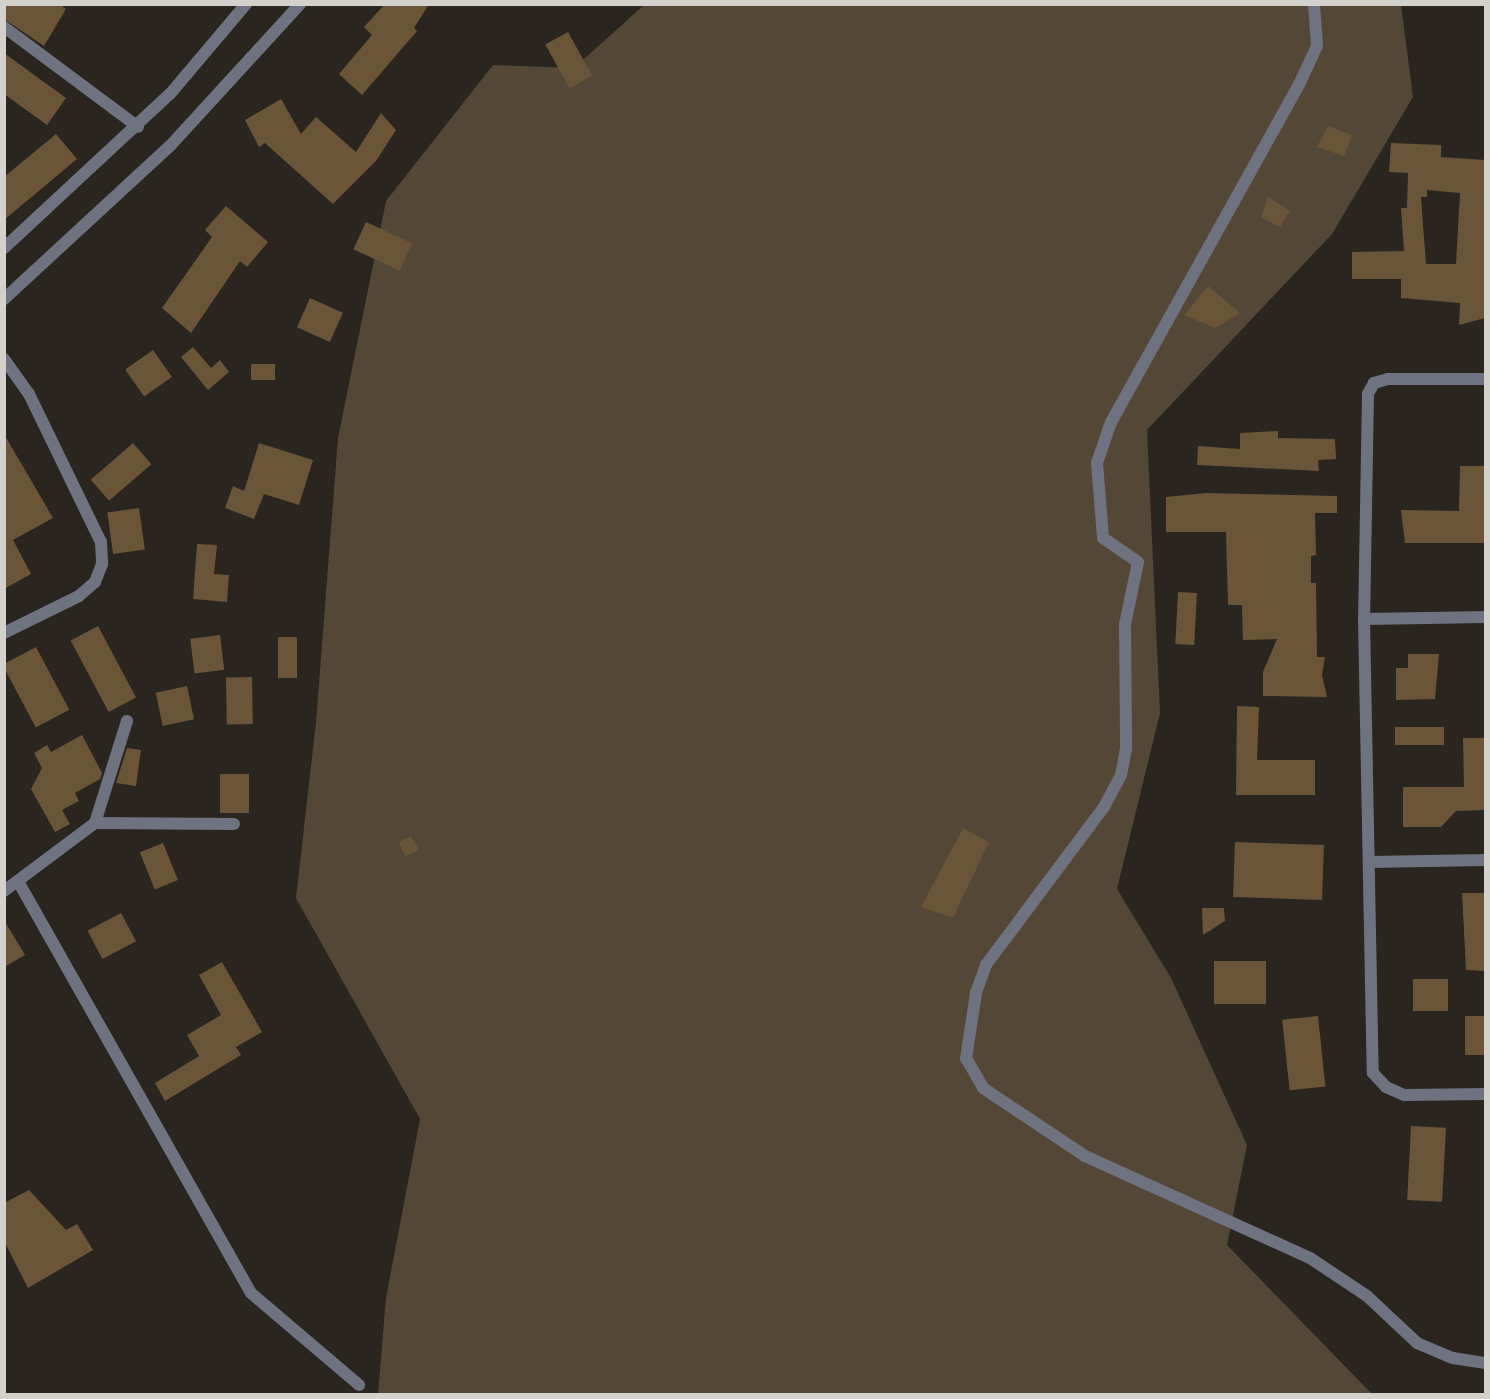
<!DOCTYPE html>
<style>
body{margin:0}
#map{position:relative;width:1490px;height:1399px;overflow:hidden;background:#2a251e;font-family:Helvetica,sans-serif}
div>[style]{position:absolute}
.green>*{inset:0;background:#544735}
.building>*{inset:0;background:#6a5539;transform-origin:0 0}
.minor>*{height:12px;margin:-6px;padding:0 6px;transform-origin:6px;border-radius:6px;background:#6f7280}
.tertiary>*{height:12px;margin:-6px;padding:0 6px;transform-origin:6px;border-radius:6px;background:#6f7280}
span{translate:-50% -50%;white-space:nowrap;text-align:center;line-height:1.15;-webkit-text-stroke:6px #211b15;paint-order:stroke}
.frame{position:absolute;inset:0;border:6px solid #d4d0cc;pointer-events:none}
</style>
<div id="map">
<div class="green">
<div style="clip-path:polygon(644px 5px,1401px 5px,1413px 97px,1332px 234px,1147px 430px,1160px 713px,1117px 889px,1171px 978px,1247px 1145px,1227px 1245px,1372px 1394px,378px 1394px,386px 1298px,420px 1119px,296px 898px,316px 722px,338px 438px,386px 201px,493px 65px,574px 68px)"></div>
</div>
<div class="building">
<div style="clip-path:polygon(4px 4px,59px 4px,66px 9px,44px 46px,4px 19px)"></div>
<div style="clip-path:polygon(385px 4px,429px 4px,414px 28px,417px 31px,362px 95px,339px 74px,372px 35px,364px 27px)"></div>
<div style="left:568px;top:32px;width:50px;height:26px;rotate:61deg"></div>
<div style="clip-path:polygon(4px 53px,66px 98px,47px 125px,4px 94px)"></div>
<div style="clip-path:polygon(281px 99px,301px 134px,316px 117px,356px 152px,381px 113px,396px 130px,376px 161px,333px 204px,265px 143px,259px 147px,245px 120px)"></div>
<div style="clip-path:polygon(1328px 126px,1352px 135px,1344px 156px,1317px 147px)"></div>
<div style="clip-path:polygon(56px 134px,77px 159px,4px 220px,4px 177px)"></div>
<div style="clip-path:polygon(evenodd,1391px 143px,1441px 145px,1441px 157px,1485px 160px,1485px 318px,1459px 325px,1460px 303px,1401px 298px,1401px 279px,1352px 279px,1352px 252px,1404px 251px,1401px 208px,1407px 208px,1408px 173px,1389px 172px,1391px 143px,1427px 190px,1460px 193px,1456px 264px,1426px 264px,1421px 197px,1427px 197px,1427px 190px)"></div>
<div style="clip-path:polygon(1268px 197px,1290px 211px,1280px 227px,1261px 217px)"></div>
<div style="clip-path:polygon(226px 206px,268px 242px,247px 267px,240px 261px,191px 333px,162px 308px,212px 237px,205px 230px)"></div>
<div style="left:366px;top:222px;width:51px;height:30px;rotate:25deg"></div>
<div style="clip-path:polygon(1208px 286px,1240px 313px,1215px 328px,1184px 315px)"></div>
<div style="left:310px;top:298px;width:36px;height:32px;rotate:24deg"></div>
<div style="clip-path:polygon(193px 347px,211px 368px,220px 360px,229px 372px,208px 390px,181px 357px)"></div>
<div style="left:153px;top:350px;width:33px;height:34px;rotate:55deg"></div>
<div style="left:251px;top:364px;width:24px;height:16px"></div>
<div style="clip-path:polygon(1278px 431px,1278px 438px,1335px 439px,1336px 459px,1318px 460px,1319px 471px,1197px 465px,1198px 446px,1240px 449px,1240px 433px)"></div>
<div style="clip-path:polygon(4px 434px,53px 518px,13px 540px,31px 574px,4px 589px)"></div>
<div style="left:133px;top:443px;width:28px;height:56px;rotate:49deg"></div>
<div style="clip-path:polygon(259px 443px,313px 460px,299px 505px,264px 494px,254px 519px,225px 508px,233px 486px,244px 491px)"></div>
<div style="clip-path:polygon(1460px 466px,1485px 466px,1485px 543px,1405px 543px,1401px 510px,1459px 511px)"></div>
<div style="clip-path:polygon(1206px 493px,1337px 496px,1337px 513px,1315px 513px,1316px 555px,1311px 556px,1311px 583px,1316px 583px,1317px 657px,1325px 657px,1322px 675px,1327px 697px,1263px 696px,1263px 672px,1277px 639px,1243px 640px,1242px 605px,1228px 605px,1226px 532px,1166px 532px,1166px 497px)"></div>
<div style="left:139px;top:508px;width:42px;height:32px;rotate:82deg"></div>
<div style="clip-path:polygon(197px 544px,217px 545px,214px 574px,229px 575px,227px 602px,193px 599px)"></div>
<div style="left:1178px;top:592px;width:19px;height:52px;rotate:3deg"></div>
<div style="left:98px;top:626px;width:81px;height:31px;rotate:62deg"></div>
<div style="left:220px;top:635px;width:35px;height:30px;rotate:83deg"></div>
<div style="left:278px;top:637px;width:19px;height:41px"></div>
<div style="left:36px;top:647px;width:71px;height:38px;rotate:62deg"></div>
<div style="clip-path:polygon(1408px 654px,1439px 654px,1435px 699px,1396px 700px,1396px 668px,1408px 668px)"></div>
<div style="left:252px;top:677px;width:47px;height:26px;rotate:89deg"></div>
<div style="left:187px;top:686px;width:34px;height:32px;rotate:78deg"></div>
<div style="clip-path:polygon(1237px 706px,1259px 707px,1257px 760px,1315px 760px,1315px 795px,1236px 795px)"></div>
<div style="left:1395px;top:727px;width:49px;height:18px"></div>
<div style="clip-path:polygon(82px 735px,102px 773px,100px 779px,75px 793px,79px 801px,62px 810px,70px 824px,55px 832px,31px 789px,42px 768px,34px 753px,47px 745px,51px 752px)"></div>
<div style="clip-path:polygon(1463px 738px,1485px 738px,1485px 810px,1456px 811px,1441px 827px,1403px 827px,1403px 787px,1464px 787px)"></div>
<div style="clip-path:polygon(127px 748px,141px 750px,136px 786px,116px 783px)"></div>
<div style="left:220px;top:774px;width:29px;height:39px"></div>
<div style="clip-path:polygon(963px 828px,989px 842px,953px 918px,921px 907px)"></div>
<div style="clip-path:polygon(411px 836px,419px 850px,405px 856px,399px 842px)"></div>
<div style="left:1235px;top:842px;width:89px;height:55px;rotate:2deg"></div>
<div style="left:163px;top:843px;width:40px;height:25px;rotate:68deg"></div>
<div style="clip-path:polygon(1462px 893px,1485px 893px,1485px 971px,1466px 970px)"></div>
<div style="clip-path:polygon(1202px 908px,1224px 908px,1225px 921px,1203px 935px)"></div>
<div style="left:121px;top:913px;width:32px;height:38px;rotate:62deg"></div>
<div style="clip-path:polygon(4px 920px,25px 955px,4px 967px)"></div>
<div style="left:1214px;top:961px;width:52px;height:43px"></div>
<div style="clip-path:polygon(222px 962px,262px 1032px,236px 1047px,241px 1055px,165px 1101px,155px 1083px,199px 1056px,187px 1035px,221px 1015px,199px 975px)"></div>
<div style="left:1413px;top:979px;width:35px;height:32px"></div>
<div style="left:1318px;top:1016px;width:71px;height:36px;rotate:84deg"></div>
<div style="left:1465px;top:1016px;width:20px;height:39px"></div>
<div style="left:1411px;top:1126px;width:35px;height:74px;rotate:3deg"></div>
<div style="clip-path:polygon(29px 1190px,66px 1230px,77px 1224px,93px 1250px,28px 1288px,4px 1241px,4px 1203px)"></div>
</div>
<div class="minor">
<div style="left:1314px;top:4px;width:42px;rotate:85.9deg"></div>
<div style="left:1317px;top:46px;width:38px;rotate:115deg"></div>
<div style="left:1301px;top:81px;width:390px;rotate:119.1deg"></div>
<div style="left:1111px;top:422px;width:43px;rotate:108.9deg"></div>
<div style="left:1097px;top:463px;width:75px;rotate:85.4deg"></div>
<div style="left:1103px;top:538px;width:42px;rotate:34.4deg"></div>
<div style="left:1138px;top:562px;width:63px;rotate:101.8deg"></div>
<div style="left:1125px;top:624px;width:125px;rotate:89.5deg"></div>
<div style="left:1126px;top:749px;width:26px;rotate:101deg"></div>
<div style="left:1121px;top:775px;width:36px;rotate:118deg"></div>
<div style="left:1104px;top:807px;width:197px;rotate:126.8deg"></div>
<div style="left:986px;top:965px;width:30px;rotate:110deg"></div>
<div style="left:976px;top:993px;width:66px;rotate:98.7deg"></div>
<div style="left:966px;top:1058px;width:34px;rotate:60deg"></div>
<div style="left:983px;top:1088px;width:123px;rotate:33.7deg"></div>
<div style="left:1085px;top:1156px;width:247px;rotate:24.4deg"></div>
<div style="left:1310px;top:1258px;width:69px;rotate:33.7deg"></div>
<div style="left:1367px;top:1296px;width:69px;rotate:43.2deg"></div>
<div style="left:1417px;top:1343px;width:39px;rotate:23deg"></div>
<div style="left:1453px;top:1358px;width:33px;rotate:9deg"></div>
<div style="left:4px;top:27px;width:167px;rotate:36.7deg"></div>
<div style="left:4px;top:359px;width:43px;rotate:54.5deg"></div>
<div style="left:29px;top:394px;width:165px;rotate:64.1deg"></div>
<div style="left:101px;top:542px;width:22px;rotate:87deg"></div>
<div style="left:102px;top:564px;width:19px;rotate:111deg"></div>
<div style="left:95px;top:582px;width:21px;rotate:139deg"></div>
<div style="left:79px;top:596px;width:84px;rotate:153.7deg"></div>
<div style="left:1486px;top:379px;width:98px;rotate:180deg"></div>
<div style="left:1388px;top:379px;width:15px;rotate:164deg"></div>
<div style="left:1374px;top:383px;width:13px;rotate:119deg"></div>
<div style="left:1368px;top:394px;width:225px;rotate:91deg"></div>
<div style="left:1364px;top:619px;width:454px;rotate:88.9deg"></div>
<div style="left:1373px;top:1073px;width:19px;rotate:47deg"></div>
<div style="left:1386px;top:1087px;width:20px;rotate:24deg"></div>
<div style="left:1404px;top:1095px;width:82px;rotate:-0.7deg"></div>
<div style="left:1364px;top:619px;width:122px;rotate:-0.9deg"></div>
<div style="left:95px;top:823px;width:139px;rotate:0.4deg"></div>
<div style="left:1369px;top:862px;width:117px;rotate:-1deg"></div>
<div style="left:19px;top:883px;width:471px;rotate:60.5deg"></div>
<div style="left:251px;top:1293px;width:142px;rotate:40.4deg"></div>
<div style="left:4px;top:891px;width:114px;rotate:-36.8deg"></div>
<div style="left:95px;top:823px;width:107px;rotate:-72.6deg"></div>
</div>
<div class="tertiary">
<div style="left:4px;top:248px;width:226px;rotate:-42.9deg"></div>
<div style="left:170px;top:94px;width:118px;rotate:-49.8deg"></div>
<div style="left:4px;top:299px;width:226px;rotate:-42.7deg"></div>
<div style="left:170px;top:146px;width:193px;rotate:-47.5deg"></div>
</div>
<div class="frame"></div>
</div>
